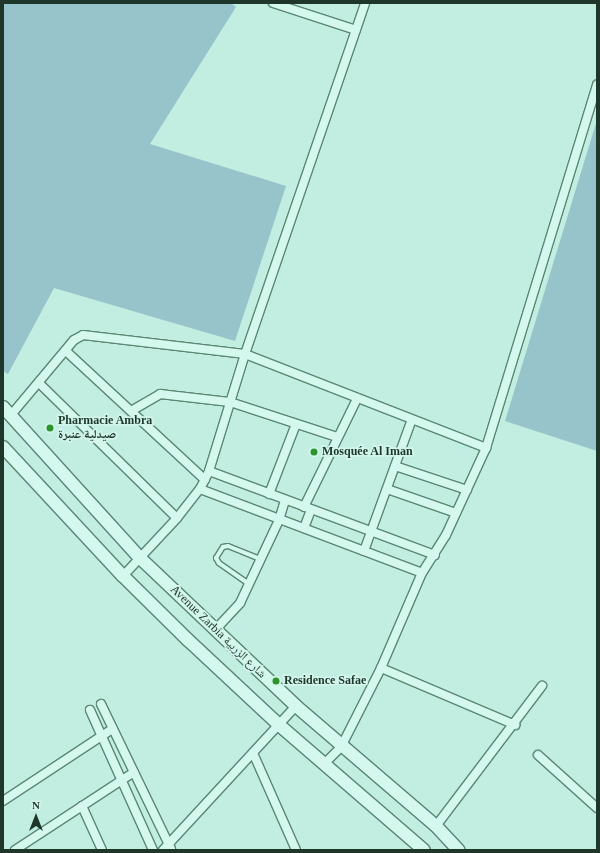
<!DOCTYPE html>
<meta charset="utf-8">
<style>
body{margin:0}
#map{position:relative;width:600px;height:853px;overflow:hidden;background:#c2ede1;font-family:"Times New Roman","Noto Naskh Arabic",serif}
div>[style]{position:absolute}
.green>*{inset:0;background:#97c4cb}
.roads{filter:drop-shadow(1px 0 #5a8772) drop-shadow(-1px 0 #5a8772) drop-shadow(0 1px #5a8772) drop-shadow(0 -1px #5a8772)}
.lane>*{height:4px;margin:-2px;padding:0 2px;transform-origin:2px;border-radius:2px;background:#d5f8ee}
.street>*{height:8px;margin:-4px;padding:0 4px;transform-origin:4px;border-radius:4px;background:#d5f8ee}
.secondary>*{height:12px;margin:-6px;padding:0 6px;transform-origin:6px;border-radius:6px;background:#d5f8ee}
.dots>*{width:11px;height:11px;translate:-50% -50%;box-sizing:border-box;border:2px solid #d2f5eb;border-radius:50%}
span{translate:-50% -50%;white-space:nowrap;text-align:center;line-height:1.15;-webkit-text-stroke:3.5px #d2f5eb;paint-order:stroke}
.poi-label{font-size:12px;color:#1e372a;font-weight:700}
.left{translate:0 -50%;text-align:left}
.street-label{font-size:12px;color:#1e372a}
.frame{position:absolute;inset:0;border:4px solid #1e372a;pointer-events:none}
.north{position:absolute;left:16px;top:797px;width:40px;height:40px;-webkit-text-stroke:3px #d2f5eb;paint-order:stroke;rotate:0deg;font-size:11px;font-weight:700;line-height:16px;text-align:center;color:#1e372a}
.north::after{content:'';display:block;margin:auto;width:14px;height:18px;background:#1e372a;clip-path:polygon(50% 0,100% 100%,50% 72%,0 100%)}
</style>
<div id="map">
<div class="green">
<div style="clip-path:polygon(3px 3px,231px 3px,236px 7px,150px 144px,286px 186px,235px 341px,54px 288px,8px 374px,3px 371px)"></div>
<div style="clip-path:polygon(597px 120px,597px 451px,505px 421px)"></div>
</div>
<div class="roads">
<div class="lane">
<div style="left:249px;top:584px;width:37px;rotate:-145deg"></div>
<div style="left:219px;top:563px;width:6px;rotate:-121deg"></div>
<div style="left:216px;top:558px;width:13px;rotate:-58deg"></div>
<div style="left:223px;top:547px;width:5px;rotate:-11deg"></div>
<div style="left:228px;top:546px;width:35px;rotate:22deg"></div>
</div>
<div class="street">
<div style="left:273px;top:3px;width:87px;rotate:18deg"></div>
<div style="left:67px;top:352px;width:188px;rotate:42.8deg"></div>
<div style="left:39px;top:383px;width:193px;rotate:44.4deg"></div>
<div style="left:131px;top:411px;width:34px;rotate:-30deg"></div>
<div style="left:160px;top:394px;width:70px;rotate:6.5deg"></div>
<div style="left:230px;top:402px;width:113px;rotate:18.1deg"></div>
<div style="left:11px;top:415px;width:98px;rotate:-50deg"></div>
<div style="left:74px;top:340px;width:10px;rotate:-29deg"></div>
<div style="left:83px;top:335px;width:163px;rotate:6.7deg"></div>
<div style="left:245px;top:354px;width:259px;rotate:21.3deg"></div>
<div style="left:395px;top:466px;width:76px;rotate:18.4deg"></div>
<div style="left:209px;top:471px;width:241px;rotate:20.4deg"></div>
<div style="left:200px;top:489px;width:237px;rotate:20.7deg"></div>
<div style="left:387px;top:489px;width:73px;rotate:19.2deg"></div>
<div style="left:269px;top:494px;width:75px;rotate:-68.9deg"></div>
<div style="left:304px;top:507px;width:120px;rotate:-63.9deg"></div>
<div style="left:304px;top:528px;width:19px;rotate:-69deg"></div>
<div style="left:364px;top:551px;width:140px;rotate:-70deg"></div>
<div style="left:123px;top:576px;width:79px;rotate:-47deg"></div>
<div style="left:177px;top:518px;width:37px;rotate:-52deg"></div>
<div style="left:200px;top:489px;width:20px;rotate:-63deg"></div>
<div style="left:209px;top:471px;width:122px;rotate:-72.9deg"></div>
<div style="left:245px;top:354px;width:371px;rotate:-71.1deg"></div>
<div style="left:215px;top:630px;width:37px;rotate:-47deg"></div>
<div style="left:240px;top:603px;width:92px;rotate:-64.8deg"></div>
<div style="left:279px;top:520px;width:21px;rotate:-73deg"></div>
<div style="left:381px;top:668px;width:146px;rotate:23deg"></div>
<div style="left:101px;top:704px;width:161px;rotate:64.2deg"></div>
<div style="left:90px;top:710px;width:154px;rotate:65.8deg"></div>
<div style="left:253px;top:753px;width:106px;rotate:66.1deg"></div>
<div style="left:538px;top:755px;width:79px;rotate:41.9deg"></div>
<div style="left:325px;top:763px;width:23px;rotate:-45deg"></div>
<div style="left:341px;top:747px;width:89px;rotate:-63.1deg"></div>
<div style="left:381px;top:668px;width:103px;rotate:-66.7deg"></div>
<div style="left:422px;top:573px;width:45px;rotate:-57.7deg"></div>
<div style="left:446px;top:535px;width:96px;rotate:-65.3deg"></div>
<div style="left:486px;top:448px;width:380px;rotate:-73deg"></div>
<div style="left:3px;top:801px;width:131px;rotate:-33.4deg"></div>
<div style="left:82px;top:806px;width:48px;rotate:65.6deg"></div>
<div style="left:436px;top:826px;width:176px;rotate:-52.9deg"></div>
<div style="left:15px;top:850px;width:142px;rotate:-33.2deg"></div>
<div style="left:163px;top:850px;width:196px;rotate:-47.3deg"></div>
</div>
<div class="secondary">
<div style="left:3px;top:407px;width:202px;rotate:47.8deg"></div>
<div style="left:139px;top:557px;width:216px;rotate:43.5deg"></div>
<div style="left:296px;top:706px;width:184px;rotate:40.6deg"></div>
<div style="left:436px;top:826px;width:33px;rotate:47deg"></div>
<div style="left:3px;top:447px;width:176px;rotate:47.1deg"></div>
<div style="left:123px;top:576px;width:91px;rotate:44.6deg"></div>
<div style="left:188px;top:640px;width:125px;rotate:43deg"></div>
<div style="left:279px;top:725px;width:191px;rotate:40.8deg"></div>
</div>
</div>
<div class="dots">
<div style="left:50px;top:428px;background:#2b952c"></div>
<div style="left:314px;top:452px;background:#2b952c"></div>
<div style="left:276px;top:681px;background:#2b952c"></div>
</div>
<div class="poi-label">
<span class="left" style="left:58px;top:428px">Pharmacie Ambra<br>صيدلية عنبرة</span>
<span class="left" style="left:322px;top:452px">Mosquée Al Iman</span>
<span class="left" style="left:284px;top:681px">Residence Safae</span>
</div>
<div class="street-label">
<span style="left:218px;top:632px;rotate:44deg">Avenue Zarbia شارع الزربية</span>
</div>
<div class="frame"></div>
<div class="north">N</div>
</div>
